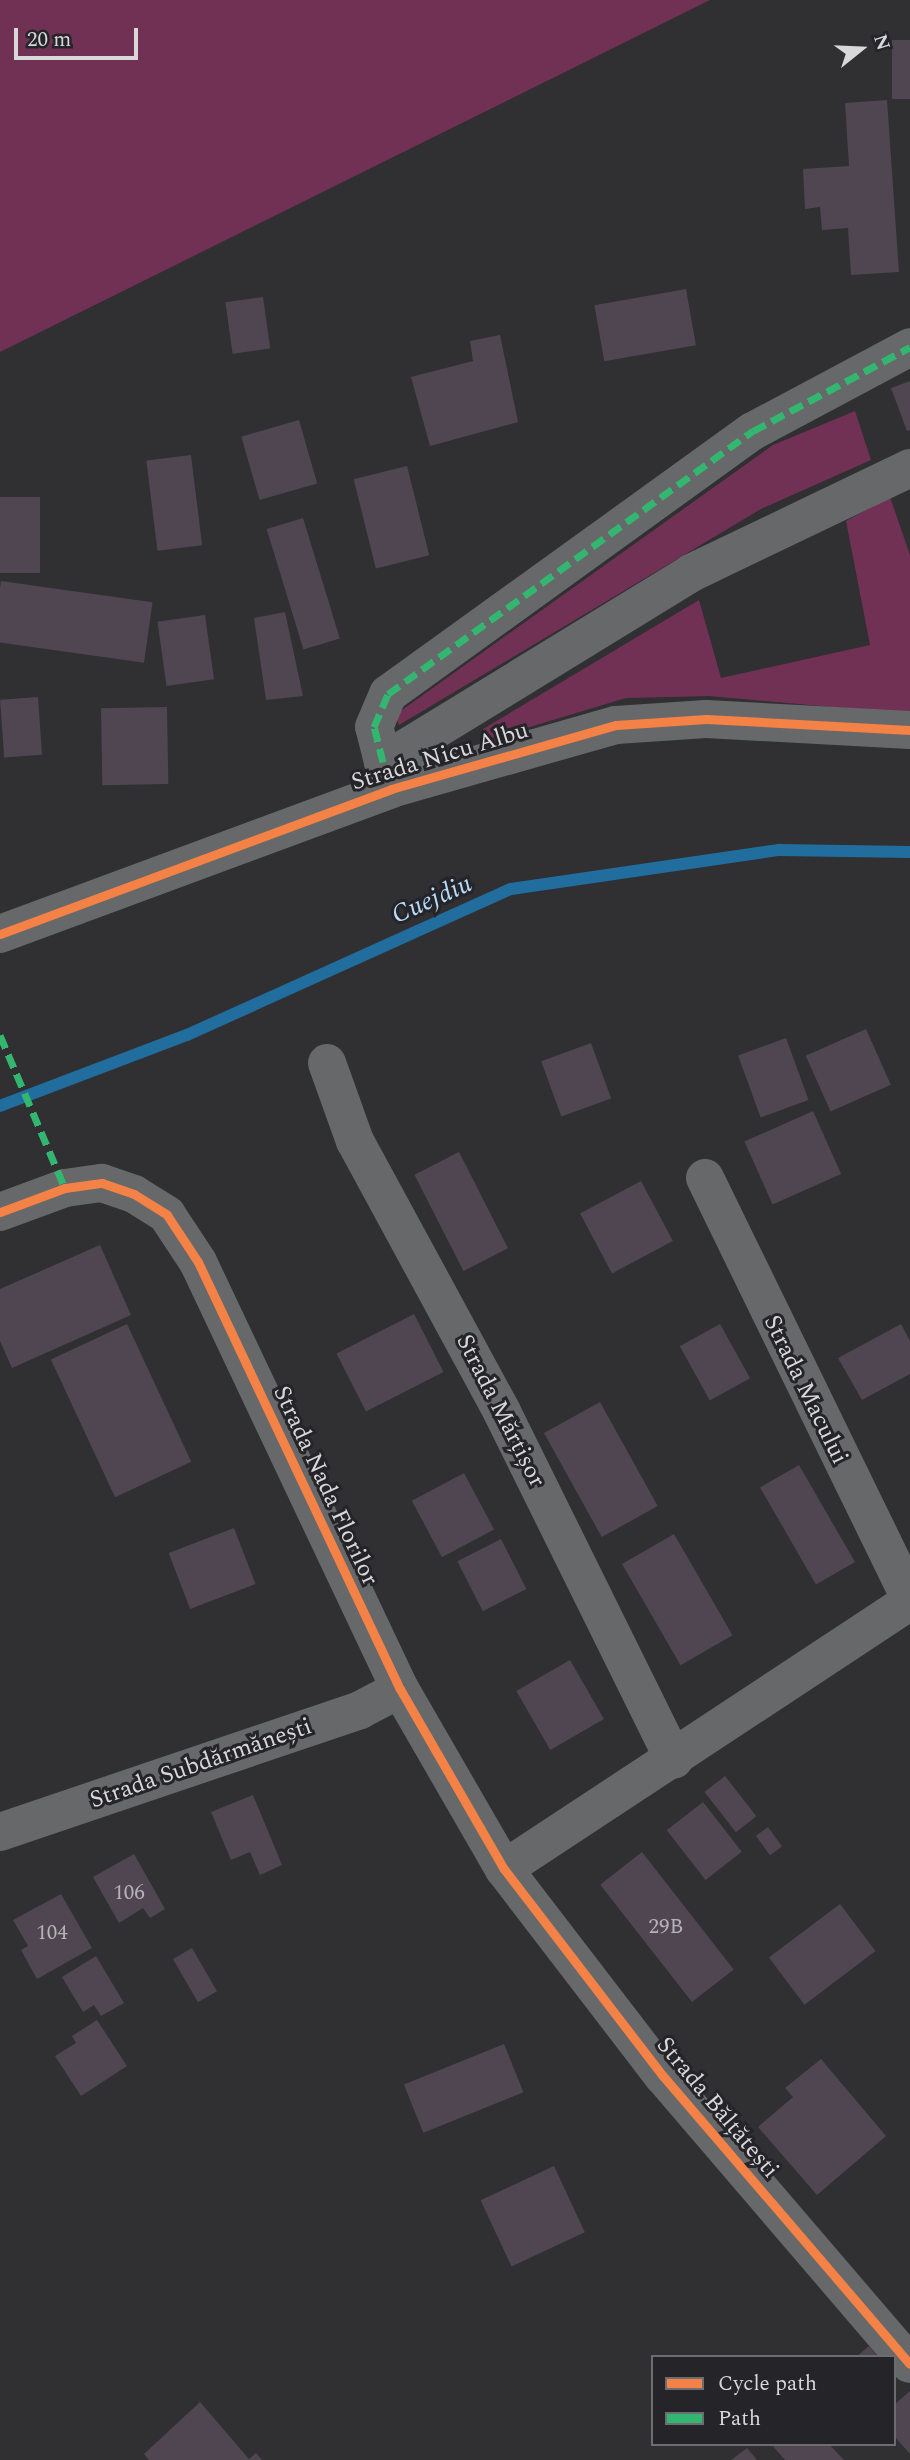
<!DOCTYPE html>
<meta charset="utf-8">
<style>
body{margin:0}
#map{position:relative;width:910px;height:2460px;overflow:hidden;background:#302f32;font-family:Spectral,serif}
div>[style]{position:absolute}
.green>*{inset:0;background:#713155}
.stream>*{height:12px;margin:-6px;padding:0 6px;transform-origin:6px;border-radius:6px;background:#206d9e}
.building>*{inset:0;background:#4f4651;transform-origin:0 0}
.minor>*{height:38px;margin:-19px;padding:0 19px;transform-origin:19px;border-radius:19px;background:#676869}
.quiet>*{height:7px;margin-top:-3.5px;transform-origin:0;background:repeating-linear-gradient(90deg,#33b770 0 14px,transparent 0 21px)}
.cycleway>*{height:9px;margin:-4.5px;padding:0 4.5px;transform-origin:4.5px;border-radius:4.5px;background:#f48246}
span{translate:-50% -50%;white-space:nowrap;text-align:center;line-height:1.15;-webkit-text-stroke:6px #252429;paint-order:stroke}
.number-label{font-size:21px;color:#b6b3b8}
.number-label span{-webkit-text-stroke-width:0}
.street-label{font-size:24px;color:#d8d7da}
.water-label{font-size:26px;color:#b7ddfb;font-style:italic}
.legend{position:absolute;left:651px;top:2355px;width:245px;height:91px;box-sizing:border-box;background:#252429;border:2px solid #6d6c70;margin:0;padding:9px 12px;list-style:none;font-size:21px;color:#d8d7da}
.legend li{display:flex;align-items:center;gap:14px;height:35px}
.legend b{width:35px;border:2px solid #6d6c70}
.north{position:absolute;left:826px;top:14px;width:70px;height:70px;-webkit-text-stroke:5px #252429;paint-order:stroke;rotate:72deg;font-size:19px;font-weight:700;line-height:28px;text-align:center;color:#d8d7da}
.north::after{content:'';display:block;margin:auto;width:24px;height:32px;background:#d8d7da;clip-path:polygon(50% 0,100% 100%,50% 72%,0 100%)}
.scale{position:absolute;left:14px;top:28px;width:124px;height:32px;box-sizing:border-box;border:4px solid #d8d7da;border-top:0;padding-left:9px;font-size:21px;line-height:24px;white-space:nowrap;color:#d8d7da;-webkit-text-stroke:5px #252429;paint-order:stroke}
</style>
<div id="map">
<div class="green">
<div style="clip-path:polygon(0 0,710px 0,0 352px)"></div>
<div style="clip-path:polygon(855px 411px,871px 460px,761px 509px,399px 725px,395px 715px,773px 445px)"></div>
<div style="clip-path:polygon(890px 497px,910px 555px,910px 714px,709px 696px,626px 698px,486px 740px,483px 729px,699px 600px,721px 678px,870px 645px,846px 521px)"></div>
</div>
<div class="stream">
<div style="left:0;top:1106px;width:200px;rotate:-20.8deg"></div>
<div style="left:187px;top:1035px;width:355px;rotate:-24.3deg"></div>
<div style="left:511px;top:889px;width:271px;rotate:-8.3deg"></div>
<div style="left:779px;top:850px;width:131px;rotate:0.9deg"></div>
</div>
<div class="building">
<div style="left:892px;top:40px;width:18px;height:59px"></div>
<div style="clip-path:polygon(887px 100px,899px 272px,851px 275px,848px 228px,822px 230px,820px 207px,805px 209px,803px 169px,849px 166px,845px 103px)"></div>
<div style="left:686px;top:289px;width:57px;height:93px;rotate:80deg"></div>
<div style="left:263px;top:297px;width:52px;height:38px;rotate:82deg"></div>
<div style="clip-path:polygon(500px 335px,518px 422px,430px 446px,411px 377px,473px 361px,470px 341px)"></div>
<div style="clip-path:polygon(910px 381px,910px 430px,907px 431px,891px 388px)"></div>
<div style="left:299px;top:420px;width:66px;height:60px;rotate:74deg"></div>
<div style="left:191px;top:455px;width:91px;height:45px;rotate:83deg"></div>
<div style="left:407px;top:466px;width:92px;height:55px;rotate:76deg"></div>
<div style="left:40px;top:497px;width:76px;height:40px;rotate:90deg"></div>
<div style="left:303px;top:518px;width:126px;height:38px;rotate:73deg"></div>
<div style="left:1px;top:581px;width:153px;height:61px;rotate:8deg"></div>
<div style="clip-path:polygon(285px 612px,303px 696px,266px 700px,254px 618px)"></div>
<div style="left:205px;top:615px;width:65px;height:48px;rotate:82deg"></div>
<div style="left:38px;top:697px;width:58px;height:38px;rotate:86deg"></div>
<div style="left:167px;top:707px;width:77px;height:66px;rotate:89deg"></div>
<div style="left:866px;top:1029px;width:61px;height:66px;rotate:66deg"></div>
<div style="left:786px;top:1038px;width:66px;height:51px;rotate:70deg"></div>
<div style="left:591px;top:1043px;width:59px;height:53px;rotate:70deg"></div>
<div style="left:813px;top:1111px;width:69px;height:75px;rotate:66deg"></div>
<div style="left:459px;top:1152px;width:108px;height:50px;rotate:63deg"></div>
<div style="left:641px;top:1181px;width:68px;height:69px;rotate:62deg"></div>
<div style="clip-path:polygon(100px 1245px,131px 1315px,12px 1368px,0 1341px,0 1289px)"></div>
<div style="left:414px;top:1314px;width:65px;height:87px;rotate:63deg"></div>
<div style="left:127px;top:1324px;width:152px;height:84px;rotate:65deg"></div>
<div style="left:720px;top:1324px;width:62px;height:46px;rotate:61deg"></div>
<div style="clip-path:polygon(901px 1324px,910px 1341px,910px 1374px,862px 1400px,838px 1358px)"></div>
<div style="left:600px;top:1402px;width:119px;height:64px;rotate:61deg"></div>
<div style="left:799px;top:1465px;width:112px;height:45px;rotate:60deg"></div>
<div style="left:464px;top:1473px;width:64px;height:59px;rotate:62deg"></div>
<div style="left:234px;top:1528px;width:60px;height:70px;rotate:69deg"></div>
<div style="left:674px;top:1534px;width:117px;height:60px;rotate:60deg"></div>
<div style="left:501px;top:1539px;width:56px;height:49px;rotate:63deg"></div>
<div style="left:570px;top:1660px;width:68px;height:62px;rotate:60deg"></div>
<div style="left:725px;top:1776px;width:51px;height:26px;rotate:52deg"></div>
<div style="clip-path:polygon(253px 1795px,282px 1865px,260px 1875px,250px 1852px,231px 1860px,211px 1812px)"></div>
<div style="left:703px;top:1802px;width:63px;height:46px;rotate:52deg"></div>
<div style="left:768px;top:1827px;width:24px;height:15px;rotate:54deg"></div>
<div style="left:642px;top:1852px;width:149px;height:53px;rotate:52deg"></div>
<div style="clip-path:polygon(134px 1854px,165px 1909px,150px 1918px,143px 1908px,119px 1923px,93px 1877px)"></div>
<div style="clip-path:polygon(61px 1894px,92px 1948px,37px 1979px,21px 1950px,28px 1946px,13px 1920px)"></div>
<div style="left:840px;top:1904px;width:59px;height:89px;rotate:53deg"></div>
<div style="left:192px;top:1948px;width:50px;height:22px;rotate:60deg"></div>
<div style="clip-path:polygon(96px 1956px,124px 2003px,101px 2016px,94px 2005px,83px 2012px,62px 1977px)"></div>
<div style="clip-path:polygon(97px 2020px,127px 2066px,81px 2096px,55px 2056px,76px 2043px,72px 2036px)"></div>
<div style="left:504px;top:2044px;width:52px;height:108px;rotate:68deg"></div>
<div style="clip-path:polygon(821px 2059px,886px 2136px,817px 2195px,758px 2127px,793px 2097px,785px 2088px)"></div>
<div style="left:554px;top:2166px;width:73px;height:81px;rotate:65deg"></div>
<div style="clip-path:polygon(869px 2346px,878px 2357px,856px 2357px)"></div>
<div style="clip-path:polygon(910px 2391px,910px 2454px,894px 2436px,894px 2405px)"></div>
<div style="clip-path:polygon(200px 2402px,249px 2459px,256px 2453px,262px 2460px,149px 2460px,144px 2454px)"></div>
<div style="clip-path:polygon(771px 2444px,829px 2444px,844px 2460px,785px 2460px)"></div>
<div style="clip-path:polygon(747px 2448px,757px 2460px,731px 2460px)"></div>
</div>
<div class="minor">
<div style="left:383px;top:762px;width:36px;rotate:-104deg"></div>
<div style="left:374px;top:727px;width:36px;rotate:-67deg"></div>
<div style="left:388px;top:694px;width:450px;rotate:-35.8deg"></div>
<div style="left:753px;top:431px;width:178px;rotate:-28.1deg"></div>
<div style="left:390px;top:785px;width:24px;rotate:-107deg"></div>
<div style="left:383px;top:762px;width:361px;rotate:-31.5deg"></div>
<div style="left:691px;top:573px;width:243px;rotate:-25.6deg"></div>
<div style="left:0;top:934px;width:417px;rotate:-20.3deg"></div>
<div style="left:391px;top:789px;width:234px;rotate:-15.9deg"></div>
<div style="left:616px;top:725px;width:90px;rotate:-3.8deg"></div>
<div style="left:706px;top:719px;width:204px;rotate:3.1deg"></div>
<div style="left:327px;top:1063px;width:83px;rotate:70.3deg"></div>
<div style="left:355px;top:1141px;width:308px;rotate:61.5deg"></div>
<div style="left:502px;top:1412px;width:388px;rotate:63.7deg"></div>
<div style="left:705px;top:1178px;width:468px;rotate:64deg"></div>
<div style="left:0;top:1212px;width:69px;rotate:-20.3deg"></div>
<div style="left:65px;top:1188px;width:37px;rotate:-8deg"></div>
<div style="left:102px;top:1183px;width:34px;rotate:19deg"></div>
<div style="left:134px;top:1194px;width:39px;rotate:32deg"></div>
<div style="left:167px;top:1215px;width:56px;rotate:56.6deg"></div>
<div style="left:198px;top:1262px;width:472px;rotate:64.7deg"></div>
<div style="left:400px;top:1689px;width:208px;rotate:60deg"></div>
<div style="left:504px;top:1869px;width:261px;rotate:52.5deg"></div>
<div style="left:663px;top:2076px;width:379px;rotate:49.4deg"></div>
<div style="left:0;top:1832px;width:380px;rotate:-18.7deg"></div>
<div style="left:360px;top:1710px;width:45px;rotate:-27.7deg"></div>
<div style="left:504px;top:1869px;width:486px;rotate:-33.4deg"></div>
</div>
<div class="quiet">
<div style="left:383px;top:762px;width:36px;rotate:-104deg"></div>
<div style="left:374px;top:727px;width:36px;rotate:-67deg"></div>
<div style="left:388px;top:694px;width:450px;rotate:-35.8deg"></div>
<div style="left:753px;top:431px;width:178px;rotate:-28.1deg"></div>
<div style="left:0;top:1035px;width:166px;rotate:67deg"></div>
</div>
<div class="cycleway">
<div style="left:0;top:934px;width:417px;rotate:-20.3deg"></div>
<div style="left:391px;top:789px;width:234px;rotate:-15.9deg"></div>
<div style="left:616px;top:725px;width:90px;rotate:-3.8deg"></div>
<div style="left:706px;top:719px;width:204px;rotate:3.1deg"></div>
<div style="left:0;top:1212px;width:69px;rotate:-20.3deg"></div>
<div style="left:65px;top:1188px;width:37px;rotate:-8deg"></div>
<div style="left:102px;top:1183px;width:34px;rotate:19deg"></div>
<div style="left:134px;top:1194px;width:39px;rotate:32deg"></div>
<div style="left:167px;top:1215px;width:56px;rotate:56.6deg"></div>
<div style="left:198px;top:1262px;width:472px;rotate:64.7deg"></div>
<div style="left:400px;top:1689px;width:208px;rotate:60deg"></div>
<div style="left:504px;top:1869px;width:261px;rotate:52.5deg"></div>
<div style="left:663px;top:2076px;width:379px;rotate:49.4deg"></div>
</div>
<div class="number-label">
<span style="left:129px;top:1893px">106</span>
<span style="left:666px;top:1927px">29B</span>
<span style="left:52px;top:1933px">104</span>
</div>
<div class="street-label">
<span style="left:440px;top:757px;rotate:-17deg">Strada Nicu Albu</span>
<span style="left:805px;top:1390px;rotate:64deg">Strada Macului</span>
<span style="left:500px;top:1411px;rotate:63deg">Strada Mărțișor</span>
<span style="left:325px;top:1486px;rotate:65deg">Strada Nada Florilor</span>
<span style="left:201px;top:1764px;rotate:-19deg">Strada Subdărmănești</span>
<span style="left:717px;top:2108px;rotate:50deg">Strada Bălțătești</span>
</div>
<div class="water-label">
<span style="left:432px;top:900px;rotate:-24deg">Cuejdiu</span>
</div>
<ul class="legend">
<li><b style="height:9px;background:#f48246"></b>Cycle path</li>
<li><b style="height:9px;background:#33b770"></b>Path</li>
</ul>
<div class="north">N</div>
<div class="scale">20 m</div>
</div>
